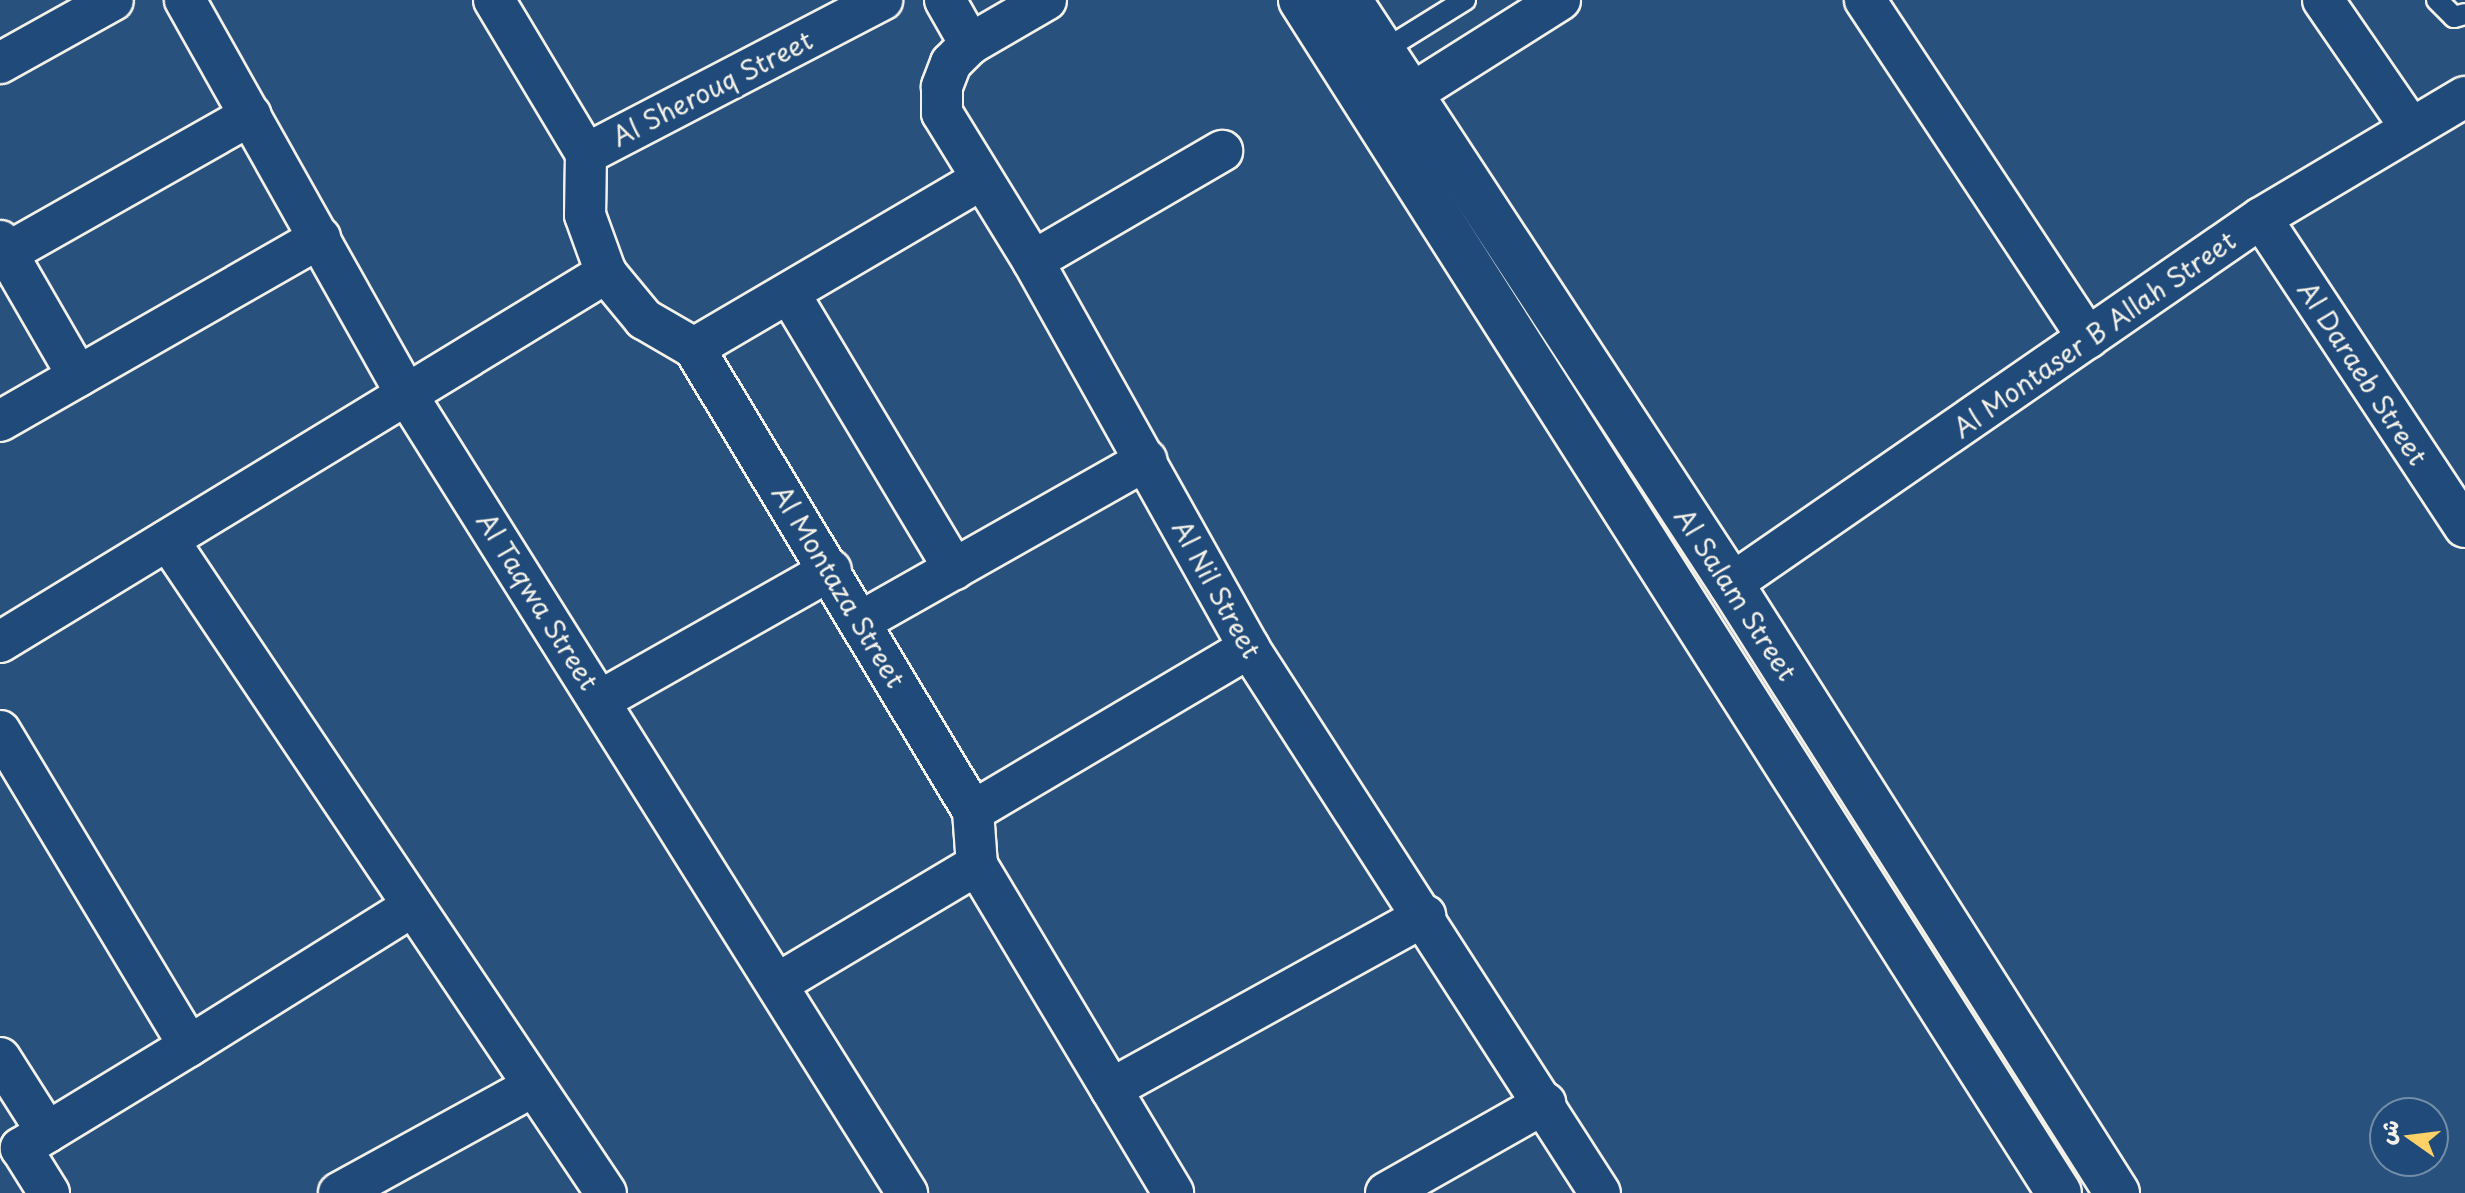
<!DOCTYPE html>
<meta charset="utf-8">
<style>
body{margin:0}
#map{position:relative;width:2465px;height:1193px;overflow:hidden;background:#28517e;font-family:"Playpen Sans","Playpen Sans Arabic",sans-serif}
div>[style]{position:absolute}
.roads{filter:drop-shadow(2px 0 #f4f1e8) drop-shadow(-2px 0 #f4f1e8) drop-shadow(0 2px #f4f1e8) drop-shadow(0 -2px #f4f1e8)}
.lane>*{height:20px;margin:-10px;padding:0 10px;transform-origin:10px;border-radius:10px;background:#1f4a7a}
.street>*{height:40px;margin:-20px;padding:0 20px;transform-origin:20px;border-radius:20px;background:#1f4a7a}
.secondary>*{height:44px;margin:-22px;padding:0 22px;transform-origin:22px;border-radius:22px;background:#1f4a7a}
span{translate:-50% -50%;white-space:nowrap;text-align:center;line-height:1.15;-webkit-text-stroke:8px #1f4a7a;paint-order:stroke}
.street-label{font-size:26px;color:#f4f1e8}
.north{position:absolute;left:2369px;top:1097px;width:80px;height:80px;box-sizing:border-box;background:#1f4a7a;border:2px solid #748da6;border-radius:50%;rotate:284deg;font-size:22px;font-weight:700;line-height:32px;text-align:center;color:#f4f1e8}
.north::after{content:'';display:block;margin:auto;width:28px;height:36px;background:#ffd166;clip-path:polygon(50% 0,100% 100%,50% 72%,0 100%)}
</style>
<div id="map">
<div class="roads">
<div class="lane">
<div style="left:2437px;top:0;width:24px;rotate:45deg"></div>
<div style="left:2454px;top:17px;width:11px;rotate:-15deg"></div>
<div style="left:1381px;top:52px;width:99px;rotate:-31.8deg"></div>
</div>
<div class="street">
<div style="left:185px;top:0;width:453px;rotate:60.7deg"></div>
<div style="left:407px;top:395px;width:942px;rotate:57.93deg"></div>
<div style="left:494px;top:0;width:179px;rotate:59.1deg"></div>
<div style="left:586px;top:154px;width:61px;rotate:90.9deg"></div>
<div style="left:585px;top:215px;width:62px;rotate:70.1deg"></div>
<div style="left:606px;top:273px;width:60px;rotate:50.4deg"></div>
<div style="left:644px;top:319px;width:58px;rotate:30.1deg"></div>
<div style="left:694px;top:348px;width:541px;rotate:58.93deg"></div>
<div style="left:973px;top:811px;width:54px;rotate:85.8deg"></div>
<div style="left:977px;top:865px;width:382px;rotate:59.1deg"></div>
<div style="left:945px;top:0;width:51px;rotate:60.4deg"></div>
<div style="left:1046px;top:0;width:88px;rotate:149.9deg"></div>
<div style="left:970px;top:44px;width:27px;rotate:135deg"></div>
<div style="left:951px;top:63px;width:26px;rotate:111deg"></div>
<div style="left:942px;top:87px;width:26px;rotate:90deg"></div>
<div style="left:942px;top:113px;width:174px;rotate:58.4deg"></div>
<div style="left:1033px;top:261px;width:443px;rotate:60.8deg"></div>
<div style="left:1249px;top:648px;width:648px;rotate:57.22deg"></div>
<div style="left:1865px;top:0;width:405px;rotate:56.6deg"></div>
<div style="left:2323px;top:0;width:155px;rotate:55.5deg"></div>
<div style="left:0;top:63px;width:129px;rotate:-29.1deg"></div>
<div style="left:1408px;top:96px;width:180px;rotate:-32.3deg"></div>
<div style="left:586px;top:154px;width:334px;rotate:-27.5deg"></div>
<div style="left:2261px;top:218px;width:370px;rotate:56.6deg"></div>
<div style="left:0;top:241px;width:156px;rotate:60deg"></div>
<div style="left:7px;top:253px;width:280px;rotate:-29.5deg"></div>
<div style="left:1033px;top:261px;width:219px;rotate:-30.2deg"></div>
<div style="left:789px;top:293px;width:322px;rotate:59.1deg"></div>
<div style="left:694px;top:348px;width:334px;rotate:-30.4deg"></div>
<div style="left:0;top:421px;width:369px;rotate:-29.8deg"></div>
<div style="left:168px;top:540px;width:786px;rotate:56.15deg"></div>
<div style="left:1731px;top:584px;width:644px;rotate:-34.63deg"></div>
<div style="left:2261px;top:218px;width:237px;rotate:-30.7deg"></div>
<div style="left:860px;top:622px;width:329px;rotate:-29.5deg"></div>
<div style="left:0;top:642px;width:710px;rotate:-31.34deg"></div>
<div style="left:601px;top:700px;width:264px;rotate:-29.5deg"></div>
<div style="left:0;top:731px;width:367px;rotate:59deg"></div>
<div style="left:189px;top:1046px;width:197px;rotate:148.7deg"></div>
<div style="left:21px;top:1148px;width:53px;rotate:58.1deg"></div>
<div style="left:973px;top:811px;width:321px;rotate:-30.6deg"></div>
<div style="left:777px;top:984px;width:233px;rotate:-30.8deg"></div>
<div style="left:189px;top:1046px;width:264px;rotate:-32deg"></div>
<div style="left:0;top:1058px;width:88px;rotate:57.6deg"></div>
<div style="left:1111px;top:1089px;width:359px;rotate:-28.9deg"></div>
<div style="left:339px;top:1193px;width:222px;rotate:-28.8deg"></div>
<div style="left:1386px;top:1193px;width:183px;rotate:-29.5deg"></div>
</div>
<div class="secondary">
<div style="left:1301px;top:0;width:1413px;rotate:57.57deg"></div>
<div style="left:1349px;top:0;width:698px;rotate:56.81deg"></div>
<div style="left:1731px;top:584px;width:721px;rotate:57.63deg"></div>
</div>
</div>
<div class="street-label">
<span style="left:712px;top:88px;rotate:-27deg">Al Sherouq Street</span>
<span style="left:2094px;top:334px;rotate:-35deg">Al Montaser B Allah Street</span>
<span style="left:2363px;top:373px;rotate:57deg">Al Daraeb Street</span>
<span style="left:839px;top:586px;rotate:59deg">Al Montaza Street</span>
<span style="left:1217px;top:589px;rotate:61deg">Al Nil Street</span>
<span style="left:1736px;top:594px;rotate:57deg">Al Salam Street</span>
<span style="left:538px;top:601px;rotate:58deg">Al Taqwa Street</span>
</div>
<div class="north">ش</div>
</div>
